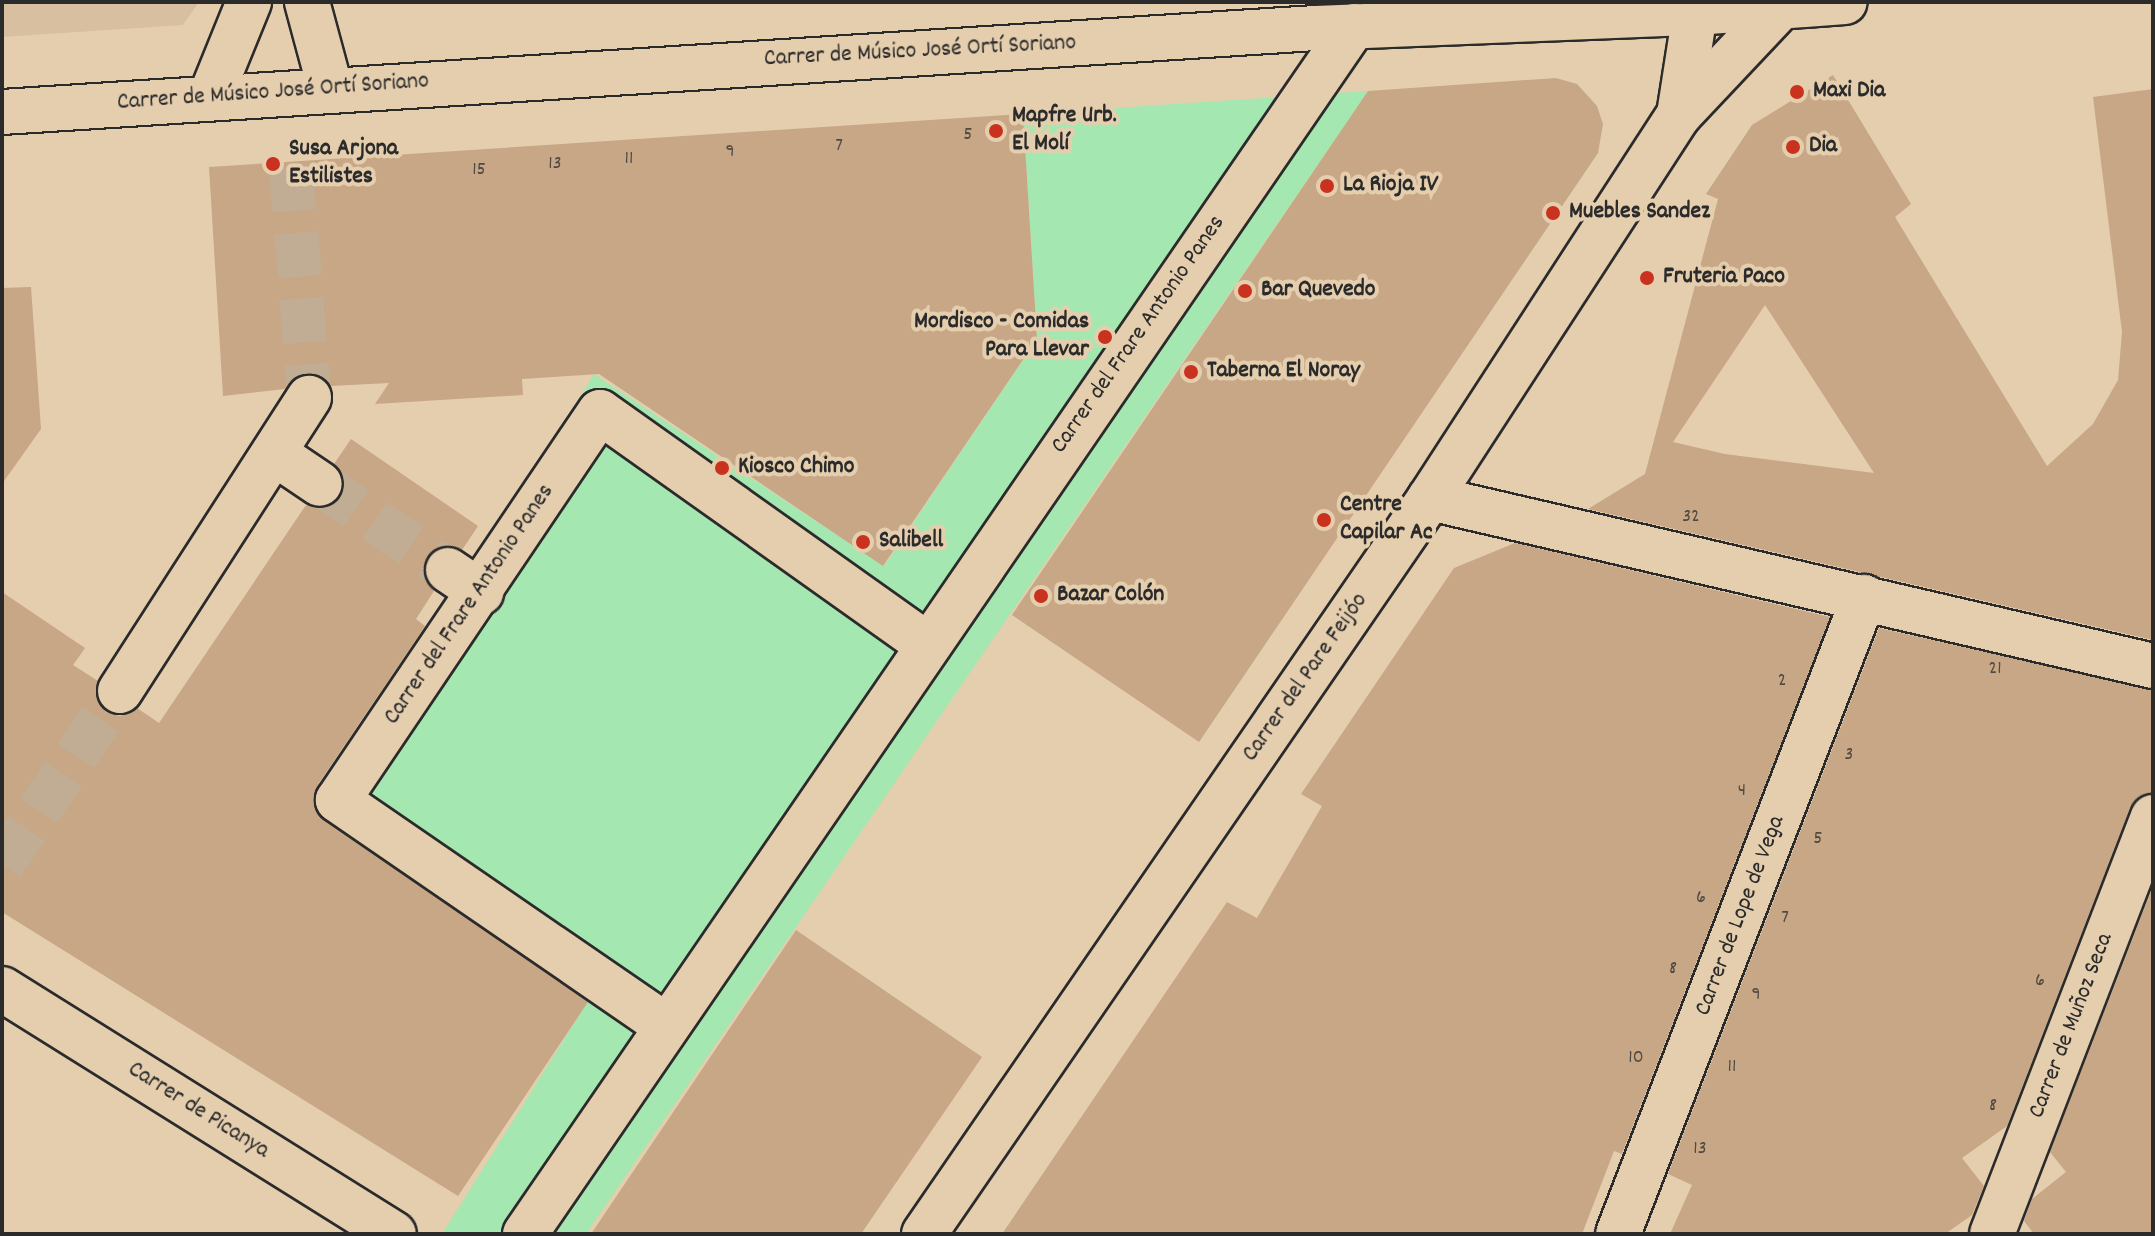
<!DOCTYPE html>
<meta charset="utf-8">
<style>
body{margin:0}
#map{position:relative;width:2155px;height:1236px;overflow:hidden;background:#e5ceae;font-family:Dekko,sans-serif}
div>[style]{position:absolute}
.built>*{inset:0;background:#d8bfa0}
.green>*{inset:0;background:#a5e7b1}
.building>*{inset:0;background:#c7a785}
.street-tunnel>*{height:44px;margin-top:-22px;transform-origin:0;background:repeating-linear-gradient(90deg,#c0ad94 0 44px,transparent 0 66px)}
.roads{filter:drop-shadow(2px 0 #2b2b2b) drop-shadow(-2px 0 #2b2b2b) drop-shadow(0 2px #2b2b2b) drop-shadow(0 -2px #2b2b2b)}
.street>*{height:44px;margin:-22px;padding:0 22px;transform-origin:22px;border-radius:22px;background:#e5ceae}
.secondary>*{height:44px;margin:-22px;padding:0 22px;transform-origin:22px;border-radius:22px;background:#e5ceae}
.dots>*{width:22px;height:22px;translate:-50% -50%;box-sizing:border-box;border:4px solid #e5ceae;border-radius:50%}
span{translate:-50% -50%;white-space:nowrap;text-align:center;line-height:1.15;-webkit-text-stroke:8px #e5ceae;paint-order:stroke}
.number-label{font-size:20px;color:#524a42}
.number-label span{-webkit-text-stroke-width:0}
.street-label{font-size:24px;color:#2b2b2b}
.poi-label{font-size:24px;color:#2b2b2b;font-weight:700}
.left{translate:0 -50%;text-align:left}
.right{translate:-100% -50%;text-align:right}
.frame{position:absolute;inset:0;border:4px solid #2b2b2b;pointer-events:none}
</style>
<div id="map">
<div class="built">
<div style="clip-path:polygon(2px 2px,199px 2px,183px 25px,2px 37px)"></div>
</div>
<div class="green">
<div style="clip-path:polygon(1368px 91px,586px 1234px,442px 1234px,595px 990px,316px 801px,432px 631px,594px 374px,884px 566px,1037px 339px,1023px 114px)"></div>
</div>
<div class="building">
<div style="clip-path:polygon(evenodd,1833px 75px,1911px 204px,1895px 217px,2047px 466px,2093px 424px,2118px 380px,2122px 332px,2093px 97px,2153px 89px,2153px 640px,1588px 509px,1645px 474px,1718px 199px,1706px 194px,1752px 125px,1833px 75px,1765px 305px,1874px 473px,1725px 454px,1673px 442px,1765px 305px)"></div>
<div style="clip-path:polygon(1556px 78px,1577px 84px,1597px 106px,1603px 124px,1598px 153px,1199px 742px,1012px 615px,1368px 91px)"></div>
<div style="clip-path:polygon(1023px 114px,1037px 339px,883px 566px,599px 374px,522px 379px,523px 395px,375px 404px,389px 383px,331px 386px,309px 373px,297px 376px,285px 389px,223px 396px,209px 167px)"></div>
<div style="clip-path:polygon(31px 287px,41px 429px,2px 484px,2px 288px)"></div>
<div style="clip-path:polygon(351px 439px,478px 526px,462px 550px,438px 547px,427px 557px,425px 580px,434px 591px,416px 619px,425px 626px,317px 786px,315px 810px,588px 1002px,458px 1196px,2px 912px,2px 592px,85px 648px,73px 665px,98px 681px,98px 702px,106px 712px,120px 716px,137px 708px,159px 723px,306px 505px,319px 509px,340px 499px,345px 485px,334px 464px)"></div>
<div style="clip-path:polygon(1515px 543px,1830px 617px,1622px 1154px,1614px 1151px,1582px 1234px,1002px 1234px,1227px 902px,1257px 918px,1322px 806px,1301px 794px,1454px 568px)"></div>
<div style="clip-path:polygon(1879px 628px,2153px 690px,2153px 793px,2138px 797px,2130px 808px,2007px 1126px,1962px 1158px,1984px 1186px,1972px 1215px,1945px 1234px,1670px 1234px,1692px 1185px,1668px 1174px)"></div>
<div style="clip-path:polygon(2153px 886px,2153px 1234px,2034px 1234px,2024px 1221px,2032px 1199px,2066px 1172px,2050px 1152px)"></div>
<div style="clip-path:polygon(796px 930px,982px 1057px,861px 1234px,591px 1234px)"></div>
</div>
<div class="street-tunnel">
<div style="left:291px;top:167px;width:232px;rotate:85.5deg"></div>
<div style="left:320px;top:484px;width:154px;rotate:33.9deg"></div>
<div style="left:2px;top:865px;width:210px;rotate:-55.9deg"></div>
</div>
<div class="roads">
<div class="street">
<div style="left:307px;top:2px;width:88px;rotate:74.9deg"></div>
<div style="left:210px;top:98px;width:104px;rotate:-67.9deg"></div>
<div style="left:2px;top:112px;width:1317px;rotate:-3.66deg"></div>
<div style="left:1316px;top:28px;width:379px;rotate:-2.3deg"></div>
<div style="left:1695px;top:13px;width:150px;rotate:-4.2deg"></div>
<div style="left:1679px;top:115px;width:103px;rotate:-81.1deg"></div>
<div style="left:274px;top:453px;width:55px;rotate:34deg"></div>
<div style="left:1430px;top:498px;width:742px;rotate:13.08deg"></div>
<div style="left:448px;top:570px;width:40px;rotate:34deg"></div>
<div style="left:120px;top:691px;width:349px;rotate:-57.2deg"></div>
<div style="left:665px;top:1025px;width:397px;rotate:-145.5deg"></div>
<div style="left:338px;top:800px;width:468px;rotate:-56deg"></div>
<div style="left:600px;top:412px;width:400px;rotate:35.4deg"></div>
<div style="left:525px;top:1234px;width:1465px;rotate:-55.54deg"></div>
<div style="left:924px;top:1234px;width:893px;rotate:-55.49deg"></div>
<div style="left:1430px;top:498px;width:457px;rotate:-57deg"></div>
<div style="left:1679px;top:115px;width:146px;rotate:-46.7deg"></div>
<div style="left:1618px;top:1234px;width:683px;rotate:-68.88deg"></div>
<div style="left:1992px;top:1234px;width:447px;rotate:-68.9deg"></div>
</div>
<div class="secondary">
<div style="left:2px;top:989px;width:462px;rotate:32deg"></div>
</div>
</div>
<div class="dots">
<div style="left:1797px;top:92px;background:#c8321e"></div>
<div style="left:996px;top:131px;background:#c8321e"></div>
<div style="left:1793px;top:147px;background:#c8321e"></div>
<div style="left:273px;top:164px;background:#c8321e"></div>
<div style="left:1327px;top:186px;background:#c8321e"></div>
<div style="left:1553px;top:213px;background:#c8321e"></div>
<div style="left:1647px;top:278px;background:#c8321e"></div>
<div style="left:1245px;top:291px;background:#c8321e"></div>
<div style="left:1105px;top:337px;background:#c8321e"></div>
<div style="left:1191px;top:372px;background:#c8321e"></div>
<div style="left:722px;top:468px;background:#c8321e"></div>
<div style="left:1324px;top:520px;background:#c8321e"></div>
<div style="left:863px;top:542px;background:#c8321e"></div>
<div style="left:1041px;top:596px;background:#c8321e"></div>
</div>
<div class="number-label">
<span style="left:968px;top:135px">5</span>
<span style="left:839px;top:146px">7</span>
<span style="left:730px;top:152px">9</span>
<span style="left:629px;top:159px">11</span>
<span style="left:555px;top:164px">13</span>
<span style="left:479px;top:170px">15</span>
<span style="left:1691px;top:517px">32</span>
<span style="left:1995px;top:669px">21</span>
<span style="left:1782px;top:681px">2</span>
<span style="left:1849px;top:755px">3</span>
<span style="left:1742px;top:791px">4</span>
<span style="left:1818px;top:839px">5</span>
<span style="left:1701px;top:898px">6</span>
<span style="left:1785px;top:918px">7</span>
<span style="left:1673px;top:969px">8</span>
<span style="left:2040px;top:981px">6</span>
<span style="left:1756px;top:995px">9</span>
<span style="left:1636px;top:1058px">10</span>
<span style="left:1732px;top:1067px">11</span>
<span style="left:1993px;top:1106px">8</span>
<span style="left:1700px;top:1149px">13</span>
</div>
<div class="street-label">
<span style="left:920px;top:52px;rotate:-3deg">Carrer de Músico José Ortí Soriano</span>
<span style="left:273px;top:93px;rotate:-4deg">Carrer de Músico José Ortí Soriano</span>
<span style="left:1139px;top:335px;rotate:-55deg">Carrer del Frare Antonio Panes</span>
<span style="left:470px;top:605px;rotate:-56deg">Carrer del Frare Antonio Panes</span>
<span style="left:1306px;top:678px;rotate:-55deg">Carrer del Pare Feijóo</span>
<span style="left:1741px;top:916px;rotate:-69deg">Carrer de Lope de Vega</span>
<span style="left:2072px;top:1026px;rotate:-69deg">Carrer de Muñoz Seca</span>
<span style="left:198px;top:1111px;rotate:32deg">Carrer de Picanya</span>
</div>
<div class="poi-label">
<span class="left" style="left:1813px;top:92px">Maxi Dia</span>
<span class="left" style="left:1012px;top:131px">Mapfre Urb.<br>El Molí</span>
<span class="left" style="left:1809px;top:147px">Dia</span>
<span class="left" style="left:289px;top:164px">Susa Arjona<br>Estilistes</span>
<span class="left" style="left:1343px;top:186px">La Rioja IV</span>
<span class="left" style="left:1569px;top:213px">Muebles Sandez</span>
<span class="left" style="left:1663px;top:278px">Fruteria Paco</span>
<span class="left" style="left:1261px;top:291px">Bar Quevedo</span>
<span class="right" style="left:1089px;top:337px">Mordisco - Comidas<br>Para Llevar</span>
<span class="left" style="left:1207px;top:372px">Taberna El Noray</span>
<span class="left" style="left:738px;top:468px">Kiosco Chimo</span>
<span class="left" style="left:1340px;top:520px">Centre<br>Capilar Ac</span>
<span class="left" style="left:879px;top:542px">Salibell</span>
<span class="left" style="left:1057px;top:596px">Bazar Colón</span>
</div>
<div class="frame"></div>
</div>
